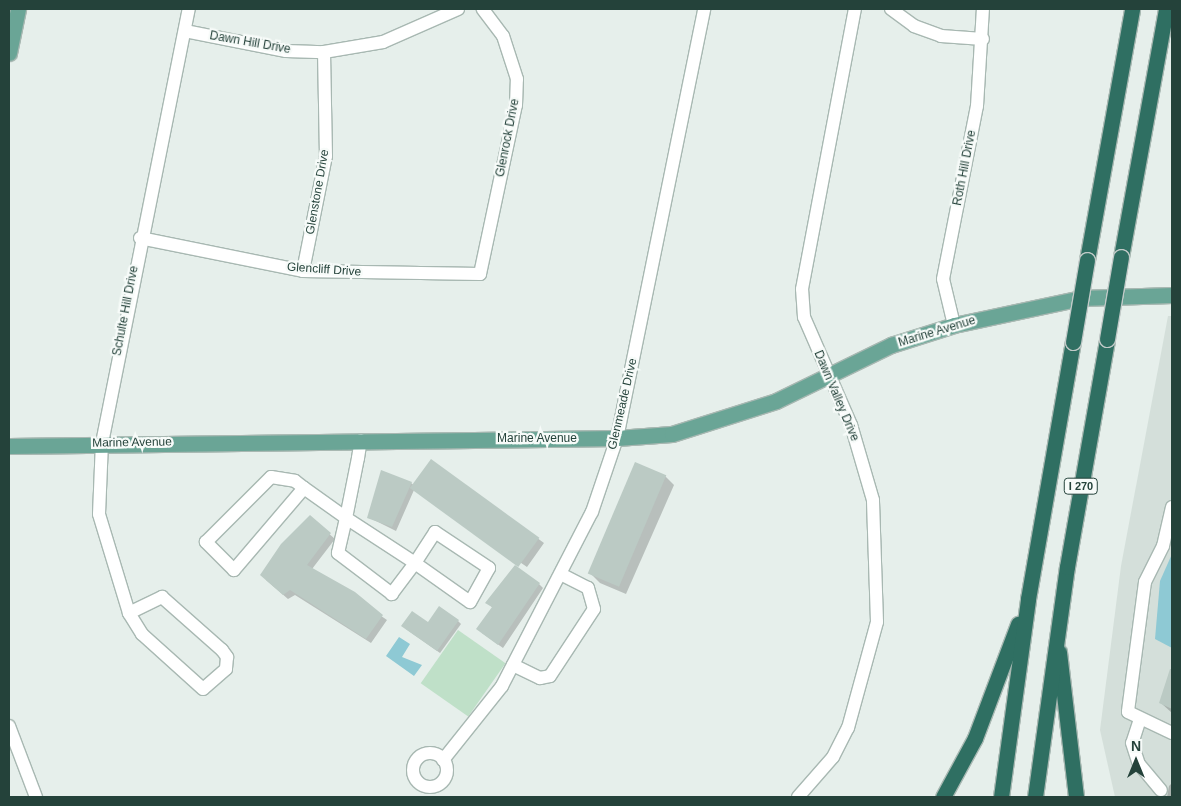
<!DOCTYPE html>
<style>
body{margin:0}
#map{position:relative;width:1181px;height:806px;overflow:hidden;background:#e6efeb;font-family:Helvetica,sans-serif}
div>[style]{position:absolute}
.built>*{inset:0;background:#d4dfda}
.green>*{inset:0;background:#bfe0c8;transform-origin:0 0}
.water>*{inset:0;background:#8ec9d4}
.shadow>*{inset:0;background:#0003}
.building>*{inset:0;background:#bbcac4;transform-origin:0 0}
.roads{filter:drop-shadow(1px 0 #a8b8b2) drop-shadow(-1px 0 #a8b8b2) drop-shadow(0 1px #a8b8b2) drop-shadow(0 -1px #a8b8b2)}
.minor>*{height:12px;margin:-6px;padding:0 6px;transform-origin:6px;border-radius:6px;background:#fff}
.minor>.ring{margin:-6px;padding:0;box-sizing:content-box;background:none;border:12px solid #fff;border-radius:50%}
.major>*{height:15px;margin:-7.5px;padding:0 7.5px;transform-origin:7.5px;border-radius:7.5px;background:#6aa596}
.highway>*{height:15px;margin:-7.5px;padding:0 7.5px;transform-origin:7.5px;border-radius:7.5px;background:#2f6f62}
.bridges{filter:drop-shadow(1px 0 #c2cac8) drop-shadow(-1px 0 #c2cac8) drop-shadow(0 1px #c2cac8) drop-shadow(0 -1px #c2cac8)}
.highway-bridge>*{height:15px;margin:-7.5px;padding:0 7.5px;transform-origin:7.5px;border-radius:7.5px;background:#2f6f62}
span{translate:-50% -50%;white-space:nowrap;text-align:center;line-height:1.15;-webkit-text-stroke:4.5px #f7fbf9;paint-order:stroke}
.shield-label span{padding:1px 4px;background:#f7fbf9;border:1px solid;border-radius:4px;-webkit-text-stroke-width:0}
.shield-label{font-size:11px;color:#24423a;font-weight:700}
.street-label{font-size:12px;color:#24423a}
.frame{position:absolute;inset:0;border:10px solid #24423a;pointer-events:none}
.north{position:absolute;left:1111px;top:736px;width:50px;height:50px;-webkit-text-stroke:4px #f7fbf9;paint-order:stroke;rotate:0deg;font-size:14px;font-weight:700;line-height:20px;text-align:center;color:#24423a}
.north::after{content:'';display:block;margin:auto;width:18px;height:22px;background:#24423a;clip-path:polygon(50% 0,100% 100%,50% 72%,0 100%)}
</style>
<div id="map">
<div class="built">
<div style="clip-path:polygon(1168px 316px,1172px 316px,1172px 797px,1115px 797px,1100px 730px,1121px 566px)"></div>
</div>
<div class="green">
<div style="left:458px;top:630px;width:58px;height:65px;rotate:35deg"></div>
</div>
<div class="water">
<div style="clip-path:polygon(1172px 554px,1172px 648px,1155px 639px,1160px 581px)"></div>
<div style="clip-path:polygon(399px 637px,410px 644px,402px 657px,422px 665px,414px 676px,386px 656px)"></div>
</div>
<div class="shadow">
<div style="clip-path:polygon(432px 461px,544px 543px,527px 567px,414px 490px,396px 531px,368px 517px,411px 483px,415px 486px)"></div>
<div style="clip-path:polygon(665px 476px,674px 485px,626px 594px,600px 583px,591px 574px)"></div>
<div style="clip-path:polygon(310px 517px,335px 539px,312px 569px,387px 620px,371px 643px,295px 595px,288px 599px,266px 580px)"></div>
<div style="clip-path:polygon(539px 584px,543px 588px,503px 648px,482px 633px,493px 608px,486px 602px)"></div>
<div style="clip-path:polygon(458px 621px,461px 624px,440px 653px,406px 629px)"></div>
<div style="clip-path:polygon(1172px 666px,1172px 713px,1161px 703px)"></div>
<div style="clip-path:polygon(1172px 783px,1172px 797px,1167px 797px,1169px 786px)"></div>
</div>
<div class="building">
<div style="left:431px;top:459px;width:134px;height:36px;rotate:36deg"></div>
<div style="left:635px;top:462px;width:34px;height:121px;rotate:23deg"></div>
<div style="clip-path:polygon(381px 470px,412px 482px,392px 527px,367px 518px)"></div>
<div style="clip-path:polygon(310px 515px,331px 533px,307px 565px,355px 592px,383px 615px,366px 639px,290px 590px,283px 595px,260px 575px,281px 544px)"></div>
<div style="clip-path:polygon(515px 565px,540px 583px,498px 645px,476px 629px,492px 607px,485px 603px)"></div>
<div style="clip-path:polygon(439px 606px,459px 620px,437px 651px,401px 626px,412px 611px,428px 622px)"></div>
<div style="clip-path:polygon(1170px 669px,1172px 669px,1172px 709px,1159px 703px)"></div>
</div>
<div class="roads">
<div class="minor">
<div style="left:891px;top:9px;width:29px;rotate:36deg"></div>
<div style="left:914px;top:26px;width:29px;rotate:20deg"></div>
<div style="left:941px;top:36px;width:42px;rotate:4.1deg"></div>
<div style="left:185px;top:31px;width:103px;rotate:11.2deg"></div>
<div style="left:286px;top:51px;width:38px;rotate:2deg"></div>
<div style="left:324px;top:52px;width:60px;rotate:-9.6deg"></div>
<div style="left:383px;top:42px;width:82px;rotate:-23.7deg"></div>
<div style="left:140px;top:238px;width:166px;rotate:11.4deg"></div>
<div style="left:303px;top:271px;width:177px;rotate:1deg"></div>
<div style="left:480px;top:274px;width:173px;rotate:-78deg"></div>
<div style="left:516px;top:105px;width:26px;rotate:-88deg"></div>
<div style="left:517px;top:79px;width:45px;rotate:-108deg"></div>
<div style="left:503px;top:36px;width:34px;rotate:-127deg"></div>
<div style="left:303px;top:271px;width:117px;rotate:-78.7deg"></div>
<div style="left:326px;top:156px;width:104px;rotate:-91.1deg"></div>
<div style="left:954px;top:325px;width:47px;rotate:-103.4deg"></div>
<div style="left:943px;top:279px;width:176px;rotate:-78.9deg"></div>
<div style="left:977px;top:106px;width:97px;rotate:-86.5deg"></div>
<div style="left:304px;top:488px;width:108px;rotate:130.5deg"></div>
<div style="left:234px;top:570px;width:40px;rotate:-135deg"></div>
<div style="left:206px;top:542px;width:92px;rotate:-45deg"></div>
<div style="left:271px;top:477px;width:24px;rotate:9deg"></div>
<div style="left:295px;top:481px;width:11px;rotate:38deg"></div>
<div style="left:304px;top:488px;width:52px;rotate:35.5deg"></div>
<div style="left:346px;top:518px;width:82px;rotate:33.1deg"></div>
<div style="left:415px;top:563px;width:37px;rotate:-57deg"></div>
<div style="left:435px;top:532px;width:65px;rotate:33.7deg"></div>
<div style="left:489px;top:568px;width:39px;rotate:119deg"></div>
<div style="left:470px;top:602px;width:67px;rotate:-144.7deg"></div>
<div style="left:415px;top:563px;width:39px;rotate:127deg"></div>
<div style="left:392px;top:594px;width:68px;rotate:-142.8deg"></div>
<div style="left:338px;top:553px;width:36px;rotate:-77deg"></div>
<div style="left:346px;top:518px;width:61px;rotate:-78.7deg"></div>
<div style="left:358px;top:458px;width:18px;rotate:-81deg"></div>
<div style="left:1172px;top:507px;width:40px;rotate:103deg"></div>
<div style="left:1163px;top:546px;width:40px;rotate:116.6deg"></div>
<div style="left:1145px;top:582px;width:131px;rotate:97.5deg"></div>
<div style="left:1128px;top:712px;width:49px;rotate:25.5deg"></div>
<div style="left:129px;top:613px;width:37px;rotate:-26deg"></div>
<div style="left:162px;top:597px;width:80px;rotate:41.5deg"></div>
<div style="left:222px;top:650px;width:9px;rotate:54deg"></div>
<div style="left:227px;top:657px;width:12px;rotate:95deg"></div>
<div style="left:226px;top:669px;width:30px;rotate:139deg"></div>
<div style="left:203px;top:689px;width:82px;rotate:-138deg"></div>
<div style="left:142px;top:634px;width:25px;rotate:-122deg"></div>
<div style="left:129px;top:613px;width:103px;rotate:-106.9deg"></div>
<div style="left:99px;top:514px;width:71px;rotate:-87.6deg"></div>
<div style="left:102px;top:443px;width:443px;rotate:-78.7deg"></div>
<div style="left:513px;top:665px;width:30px;rotate:26deg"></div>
<div style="left:540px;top:678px;width:10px;rotate:-11deg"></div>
<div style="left:550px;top:676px;width:80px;rotate:-56.7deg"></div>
<div style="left:594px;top:609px;width:22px;rotate:-106deg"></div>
<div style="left:588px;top:588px;width:30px;rotate:-153deg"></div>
<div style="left:1140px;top:719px;width:25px;rotate:108deg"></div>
<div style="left:1132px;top:743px;width:22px;rotate:72deg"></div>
<div style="left:1139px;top:764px;width:34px;rotate:50deg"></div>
<div style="left:9px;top:726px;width:76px;rotate:69.2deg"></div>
<div class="ring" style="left:413px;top:753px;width:22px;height:22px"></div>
<div style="left:443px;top:760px;width:95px;rotate:-51.4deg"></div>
<div style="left:502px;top:686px;width:196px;rotate:-62.7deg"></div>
<div style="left:592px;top:512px;width:78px;rotate:-71.3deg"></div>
<div style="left:617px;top:438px;width:438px;rotate:-78.5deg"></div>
<div style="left:798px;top:797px;width:53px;rotate:-48.8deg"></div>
<div style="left:833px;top:757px;width:33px;rotate:-63deg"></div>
<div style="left:848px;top:728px;width:110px;rotate:-74.7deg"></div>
<div style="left:877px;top:622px;width:122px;rotate:-91.9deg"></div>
<div style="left:873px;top:500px;width:78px;rotate:-106.3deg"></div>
<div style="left:851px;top:425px;width:118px;rotate:-113.5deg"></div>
<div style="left:804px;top:317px;width:28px;rotate:-94deg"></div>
<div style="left:802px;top:289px;width:285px;rotate:-79.3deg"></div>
</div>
<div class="major">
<div style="left:9px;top:53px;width:45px;rotate:-78.4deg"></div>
<div style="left:9px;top:446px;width:608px;rotate:-0.75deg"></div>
<div style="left:617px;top:438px;width:55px;rotate:-4.2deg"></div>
<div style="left:672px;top:434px;width:109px;rotate:-17.6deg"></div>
<div style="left:776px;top:401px;width:128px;rotate:-26deg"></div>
<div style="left:891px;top:345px;width:66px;rotate:-17.6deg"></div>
<div style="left:954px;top:325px;width:130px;rotate:-12deg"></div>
<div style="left:1081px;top:298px;width:91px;rotate:-1.9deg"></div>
</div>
<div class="highway">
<div style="left:1121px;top:257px;width:252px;rotate:-79.7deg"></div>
<div style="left:1087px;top:260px;width:255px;rotate:-79.8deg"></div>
<div style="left:1059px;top:652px;width:146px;rotate:83.3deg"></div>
<div style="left:943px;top:797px;width:67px;rotate:-61.5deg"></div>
<div style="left:975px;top:738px;width:122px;rotate:-69.3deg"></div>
<div style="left:1001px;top:797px;width:200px;rotate:-82.2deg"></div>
<div style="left:1028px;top:599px;width:261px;rotate:-80.1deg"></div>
<div style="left:1035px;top:797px;width:232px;rotate:-82.1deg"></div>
<div style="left:1067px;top:567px;width:231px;rotate:-80deg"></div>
</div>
</div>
<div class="bridges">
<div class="highway-bridge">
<div style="left:1107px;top:339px;width:83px;rotate:-80.3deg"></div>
<div style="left:1073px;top:342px;width:83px;rotate:-80.3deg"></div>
</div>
</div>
<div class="shield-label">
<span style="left:1081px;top:486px">I 270</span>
</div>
<div class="street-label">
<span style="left:250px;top:43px;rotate:10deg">Dawn Hill Drive</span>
<span style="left:508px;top:138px;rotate:-79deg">Glenrock Drive</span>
<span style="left:965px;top:168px;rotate:-79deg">Roth Hill Drive</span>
<span style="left:318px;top:192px;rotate:-80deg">Glenstone Drive</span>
<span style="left:324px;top:270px;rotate:4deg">Glencliff Drive</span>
<span style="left:126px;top:311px;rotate:-79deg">Schulte Hill Drive</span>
<span style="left:937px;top:332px;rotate:-17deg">Marine Avenue</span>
<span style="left:836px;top:396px;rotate:67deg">Dawn Valley Drive</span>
<span style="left:623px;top:404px;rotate:-77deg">Glenmeade Drive</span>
<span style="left:537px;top:439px">Marine Avenue</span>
<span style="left:132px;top:443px;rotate:-1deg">Marine Avenue</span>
</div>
<div class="frame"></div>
<div class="north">N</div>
</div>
